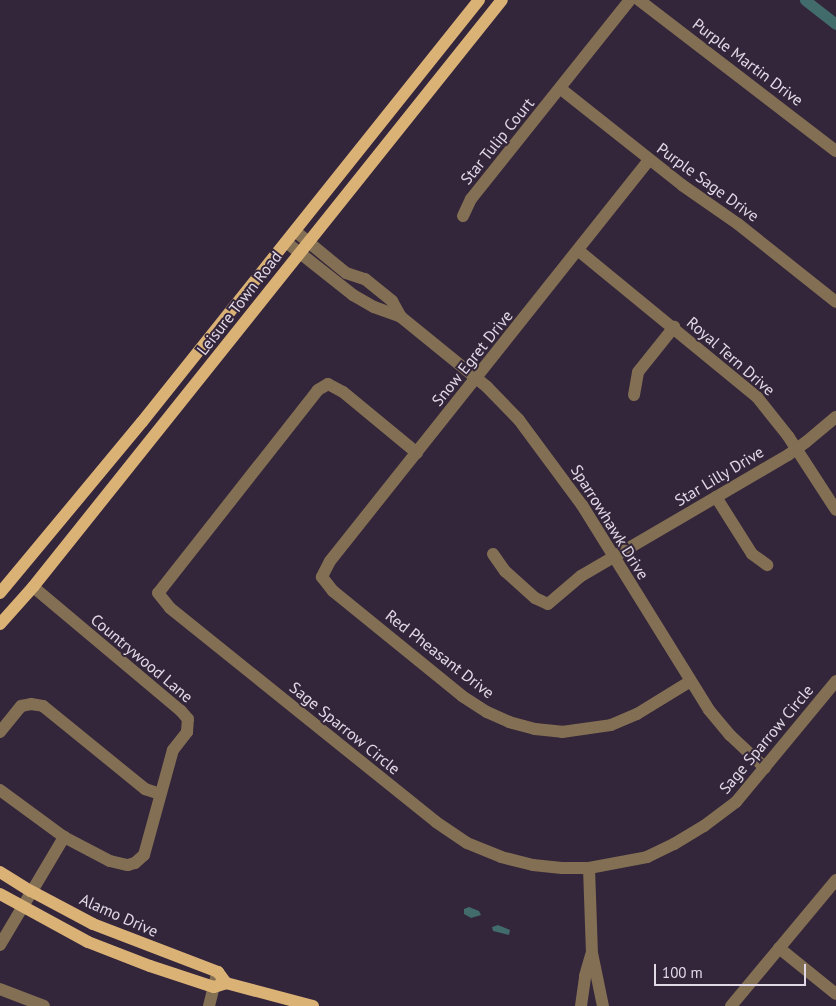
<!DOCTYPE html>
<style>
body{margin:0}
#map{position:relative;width:836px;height:1006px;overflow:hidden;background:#33253a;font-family:"PT Sans",sans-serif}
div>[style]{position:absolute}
.water>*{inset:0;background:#426b6c}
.canal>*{height:11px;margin:-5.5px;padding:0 5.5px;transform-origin:5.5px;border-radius:5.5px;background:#426b6c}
.minor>*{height:12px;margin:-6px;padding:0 6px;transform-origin:6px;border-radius:6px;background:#836f53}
.major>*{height:12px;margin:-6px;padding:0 6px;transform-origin:6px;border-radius:6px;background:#dbb276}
span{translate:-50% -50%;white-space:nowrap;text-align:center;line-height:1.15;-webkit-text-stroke:4px #33253a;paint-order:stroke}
.street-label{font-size:16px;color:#e2d9e7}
.scale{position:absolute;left:654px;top:964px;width:152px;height:22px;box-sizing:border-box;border:2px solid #e2d9e7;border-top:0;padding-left:6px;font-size:15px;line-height:18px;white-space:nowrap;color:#e2d9e7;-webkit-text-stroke:4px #33253a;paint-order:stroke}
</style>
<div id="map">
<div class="water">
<div style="clip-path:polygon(469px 907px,479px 911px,481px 915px,471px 918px,464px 914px,464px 909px)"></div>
<div style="clip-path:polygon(498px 925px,510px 930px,509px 935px,493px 931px,492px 927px)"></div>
</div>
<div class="canal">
<div style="left:805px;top:0;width:39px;rotate:38deg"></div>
</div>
<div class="minor">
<div style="left:639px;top:0;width:248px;rotate:37.5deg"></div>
<div style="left:561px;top:89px;width:154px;rotate:38.4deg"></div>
<div style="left:682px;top:185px;width:68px;rotate:34.9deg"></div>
<div style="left:738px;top:224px;width:125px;rotate:38.5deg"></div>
<div style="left:649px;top:160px;width:512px;rotate:128.5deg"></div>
<div style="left:330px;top:561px;width:18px;rotate:117deg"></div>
<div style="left:322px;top:577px;width:18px;rotate:52deg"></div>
<div style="left:333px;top:591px;width:166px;rotate:39.1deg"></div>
<div style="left:462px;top:696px;width:30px;rotate:33deg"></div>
<div style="left:487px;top:712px;width:24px;rotate:24deg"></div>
<div style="left:509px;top:722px;width:27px;rotate:15deg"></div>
<div style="left:535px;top:729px;width:27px;rotate:6deg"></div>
<div style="left:562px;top:732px;width:49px;rotate:-8.1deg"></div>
<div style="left:611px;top:725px;width:28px;rotate:-23deg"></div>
<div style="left:637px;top:714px;width:61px;rotate:-31.6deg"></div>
<div style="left:463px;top:216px;width:19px;rotate:-65deg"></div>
<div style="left:471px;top:199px;width:255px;rotate:-51.4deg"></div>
<div style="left:295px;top:231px;width:66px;rotate:39.5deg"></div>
<div style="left:346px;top:273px;width:20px;rotate:18deg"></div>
<div style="left:365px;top:279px;width:35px;rotate:39deg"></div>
<div style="left:392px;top:301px;width:18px;rotate:61deg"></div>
<div style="left:286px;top:242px;width:85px;rotate:38.3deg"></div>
<div style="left:353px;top:295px;width:24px;rotate:30deg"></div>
<div style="left:374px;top:307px;width:29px;rotate:20deg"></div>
<div style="left:401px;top:317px;width:111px;rotate:39.1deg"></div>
<div style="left:487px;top:387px;width:46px;rotate:45.9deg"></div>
<div style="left:519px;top:420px;width:106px;rotate:53.5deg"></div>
<div style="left:582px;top:505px;width:241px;rotate:58.2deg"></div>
<div style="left:709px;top:710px;width:33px;rotate:50deg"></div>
<div style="left:730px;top:735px;width:48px;rotate:43.3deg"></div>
<div style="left:579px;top:251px;width:230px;rotate:39.4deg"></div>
<div style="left:757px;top:397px;width:50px;rotate:51.5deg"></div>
<div style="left:788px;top:436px;width:88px;rotate:57deg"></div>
<div style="left:634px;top:395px;width:23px;rotate:-80deg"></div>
<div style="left:638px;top:372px;width:58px;rotate:-51.3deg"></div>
<div style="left:417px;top:453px;width:96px;rotate:-140.5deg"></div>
<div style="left:343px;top:392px;width:17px;rotate:-152deg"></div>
<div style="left:328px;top:384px;width:12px;rotate:149deg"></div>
<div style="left:318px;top:390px;width:258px;rotate:128.2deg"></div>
<div style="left:158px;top:593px;width:19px;rotate:51deg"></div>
<div style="left:170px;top:608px;width:341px;rotate:38.8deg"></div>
<div style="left:436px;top:822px;width:37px;rotate:34deg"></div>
<div style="left:467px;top:843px;width:37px;rotate:22deg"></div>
<div style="left:501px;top:857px;width:33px;rotate:14deg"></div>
<div style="left:533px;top:865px;width:29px;rotate:6deg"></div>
<div style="left:562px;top:868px;width:27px"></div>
<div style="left:589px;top:868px;width:59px;rotate:-10.7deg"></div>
<div style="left:647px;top:857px;width:30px;rotate:-26deg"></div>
<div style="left:674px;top:844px;width:35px;rotate:-31deg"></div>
<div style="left:704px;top:826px;width:40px;rotate:-37deg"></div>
<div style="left:736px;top:802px;width:157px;rotate:-50.4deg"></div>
<div style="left:716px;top:497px;width:67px;rotate:57.7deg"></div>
<div style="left:752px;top:554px;width:19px;rotate:36deg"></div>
<div style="left:493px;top:554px;width:21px;rotate:55deg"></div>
<div style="left:505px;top:571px;width:40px;rotate:42deg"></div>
<div style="left:535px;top:598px;width:14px;rotate:25deg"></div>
<div style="left:548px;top:604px;width:43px;rotate:-40.3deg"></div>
<div style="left:581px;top:576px;width:240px;rotate:-30.3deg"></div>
<div style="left:788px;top:455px;width:22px;rotate:-36deg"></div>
<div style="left:806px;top:442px;width:39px;rotate:-40deg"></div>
<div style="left:0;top:732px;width:33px;rotate:-51deg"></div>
<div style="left:21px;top:706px;width:10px;rotate:-11deg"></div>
<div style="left:31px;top:704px;width:12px;rotate:9deg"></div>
<div style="left:43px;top:706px;width:132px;rotate:39.1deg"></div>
<div style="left:145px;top:789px;width:16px;rotate:18deg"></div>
<div style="left:0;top:790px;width:79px;rotate:36.3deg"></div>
<div style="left:64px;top:837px;width:52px;rotate:27.6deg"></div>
<div style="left:110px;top:861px;width:18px;rotate:13deg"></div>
<div style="left:128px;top:865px;width:7px;rotate:-16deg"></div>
<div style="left:135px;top:863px;width:12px;rotate:-42deg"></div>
<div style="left:144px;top:855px;width:109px;rotate:-74.6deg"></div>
<div style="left:173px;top:750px;width:23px;rotate:-52deg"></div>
<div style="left:187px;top:732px;width:13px;rotate:-86deg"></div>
<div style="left:188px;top:719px;width:11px;rotate:-131deg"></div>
<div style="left:181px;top:711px;width:193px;rotate:-140deg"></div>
<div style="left:589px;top:868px;width:85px;rotate:88deg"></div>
<div style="left:592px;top:953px;width:54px;rotate:78.3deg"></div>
<div style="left:0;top:945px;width:126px;rotate:-59.3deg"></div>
<div style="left:779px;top:948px;width:73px;rotate:38.9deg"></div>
<div style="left:0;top:989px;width:47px;rotate:21.1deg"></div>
<div style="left:209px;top:1006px;width:30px;rotate:-76deg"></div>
<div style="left:581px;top:1006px;width:30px;rotate:-82deg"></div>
<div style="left:585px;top:976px;width:22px;rotate:-74deg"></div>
<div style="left:731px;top:1006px;width:164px;rotate:-50.2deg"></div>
</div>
<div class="major">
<div style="left:0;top:593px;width:222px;rotate:-50.3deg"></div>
<div style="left:142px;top:422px;width:540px;rotate:-51.39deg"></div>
<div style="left:0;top:624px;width:50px;rotate:-48.3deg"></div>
<div style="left:33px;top:587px;width:751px;rotate:-51.38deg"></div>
<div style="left:0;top:872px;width:36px;rotate:32deg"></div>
<div style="left:31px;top:891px;width:70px;rotate:28deg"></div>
<div style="left:93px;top:924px;width:134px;rotate:21deg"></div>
<div style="left:218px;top:972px;width:14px;rotate:54deg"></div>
<div style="left:0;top:894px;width:100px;rotate:28.6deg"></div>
<div style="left:88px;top:942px;width:66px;rotate:21.2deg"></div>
<div style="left:150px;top:966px;width:67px;rotate:18.2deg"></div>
<div style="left:214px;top:987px;width:13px;rotate:-18deg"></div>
<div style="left:226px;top:983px;width:90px;rotate:14.8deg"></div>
</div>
<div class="street-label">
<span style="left:748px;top:62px;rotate:37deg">Purple Martin Drive</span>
<span style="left:497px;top:141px;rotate:-51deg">Star Tulip Court</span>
<span style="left:708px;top:182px;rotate:36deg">Purple Sage Drive</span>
<span style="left:239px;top:303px;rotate:-52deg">Leisure Town Road</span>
<span style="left:731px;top:356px;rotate:41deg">Royal Tern Drive</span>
<span style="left:472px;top:358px;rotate:-51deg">Snow Egret Drive</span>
<span style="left:719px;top:476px;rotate:-31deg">Star Lilly Drive</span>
<span style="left:610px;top:522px;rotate:58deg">Sparrowhawk Drive</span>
<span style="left:440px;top:654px;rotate:38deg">Red Pheasant Drive</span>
<span style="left:142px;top:658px;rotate:40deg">Countrywood Lane</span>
<span style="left:345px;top:728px;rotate:39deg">Sage Sparrow Circle</span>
<span style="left:766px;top:739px;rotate:-50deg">Sage Sparrow Circle</span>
<span style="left:119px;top:915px;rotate:24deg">Alamo Drive</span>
</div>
<div class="scale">100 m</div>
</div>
